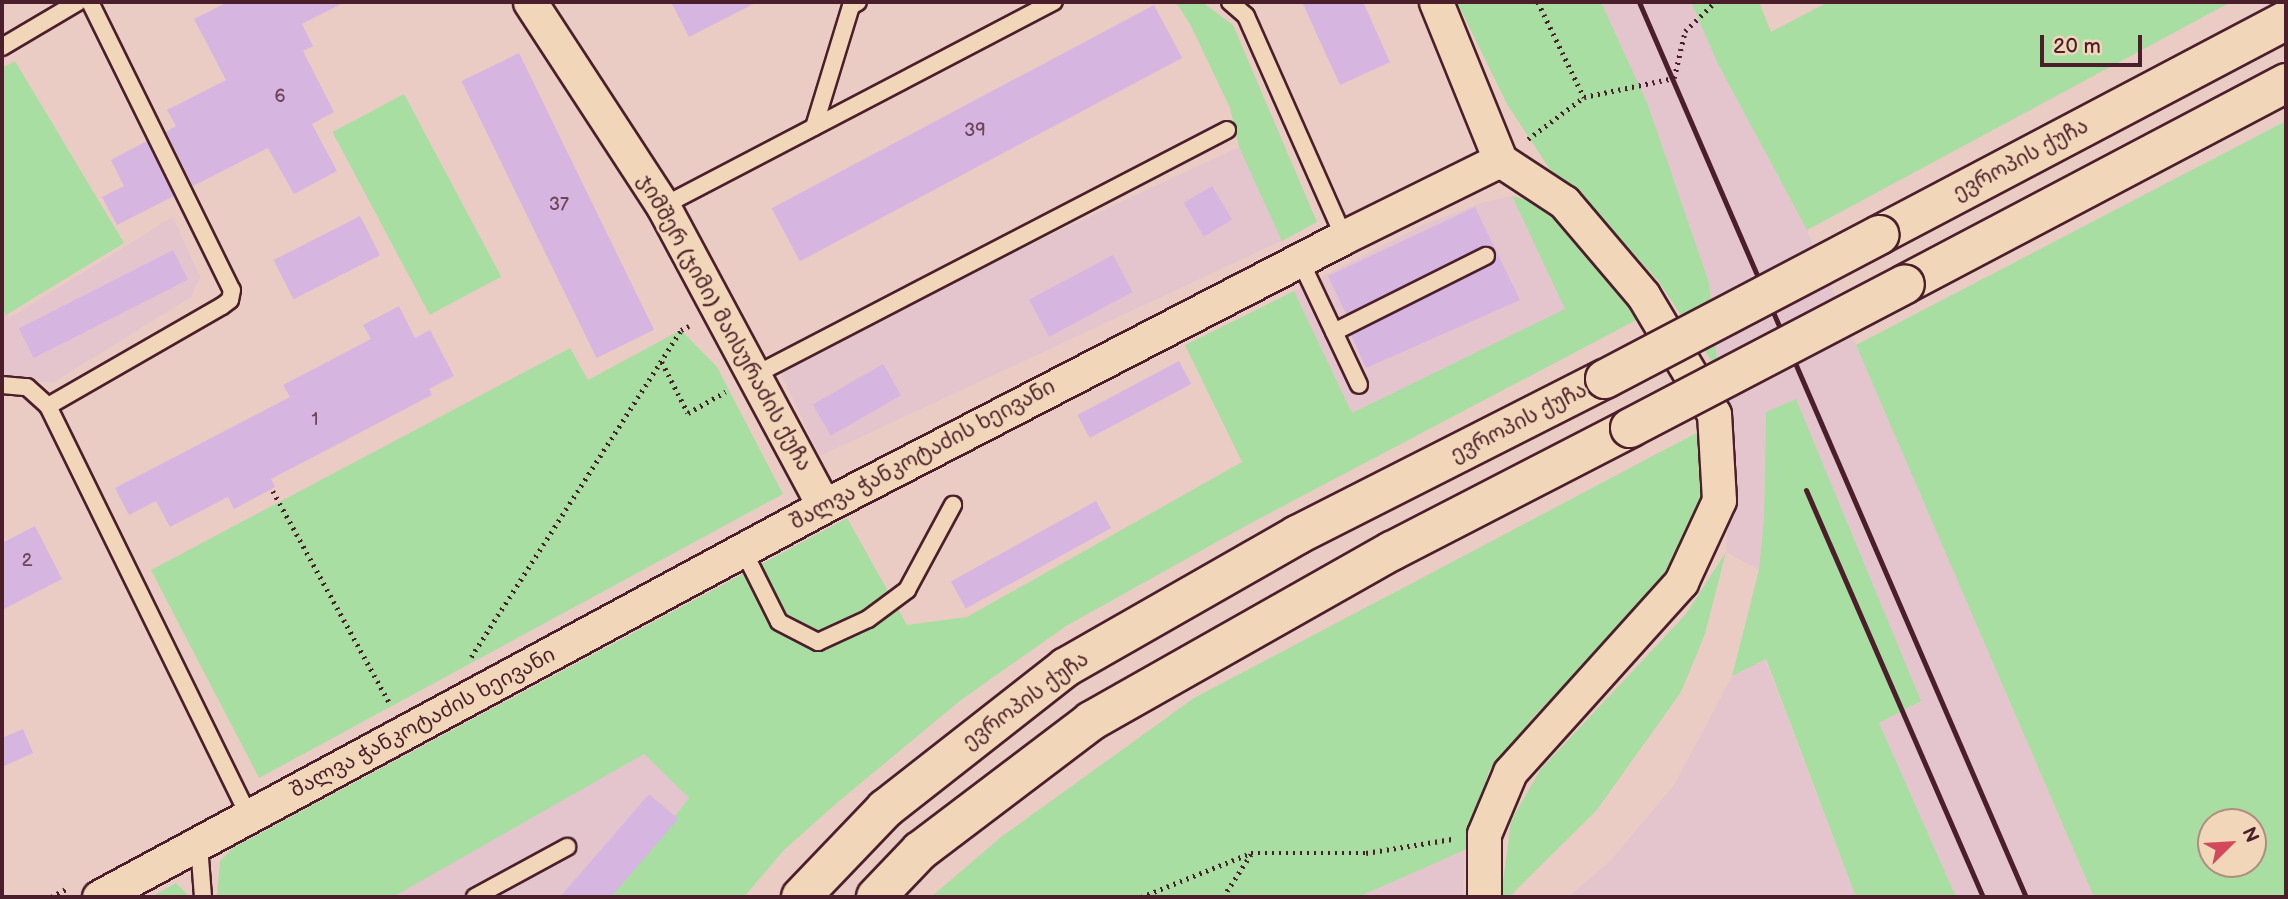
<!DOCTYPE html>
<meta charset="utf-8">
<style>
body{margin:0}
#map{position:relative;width:2288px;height:899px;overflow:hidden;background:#eaccc5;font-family:"Balsamiq Sans","Noto Sans Georgian",sans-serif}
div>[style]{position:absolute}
.built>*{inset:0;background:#e4c5cd;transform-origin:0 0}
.green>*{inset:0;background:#a8dea1;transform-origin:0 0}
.building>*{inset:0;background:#d6b5e1;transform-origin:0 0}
.path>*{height:4.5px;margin-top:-2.25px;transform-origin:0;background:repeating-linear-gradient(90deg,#4a1f2b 0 2px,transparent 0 7px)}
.roads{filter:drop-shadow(2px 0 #4a1f2b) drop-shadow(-2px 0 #4a1f2b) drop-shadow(0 2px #4a1f2b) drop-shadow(0 -2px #4a1f2b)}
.lane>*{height:16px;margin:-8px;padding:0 8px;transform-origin:8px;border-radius:8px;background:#f2d6b9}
.street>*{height:33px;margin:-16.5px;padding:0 16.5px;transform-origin:16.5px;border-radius:16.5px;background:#f2d6b9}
.primary>*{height:38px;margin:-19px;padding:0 19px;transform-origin:19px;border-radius:19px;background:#f2d6b9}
.rail>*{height:5px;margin:-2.5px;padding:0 2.5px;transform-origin:2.5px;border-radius:2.5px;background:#4a1f2b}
.bridges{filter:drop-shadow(2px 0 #4a1f2b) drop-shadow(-2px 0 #4a1f2b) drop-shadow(0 2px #4a1f2b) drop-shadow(0 -2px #4a1f2b)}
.primary-bridge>*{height:38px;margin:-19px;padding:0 19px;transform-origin:19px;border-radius:19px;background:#f2d6b9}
span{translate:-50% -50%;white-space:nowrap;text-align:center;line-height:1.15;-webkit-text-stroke:5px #f2d6b9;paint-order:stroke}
.number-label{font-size:18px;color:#6d4458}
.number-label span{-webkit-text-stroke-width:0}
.street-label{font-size:21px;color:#4a1f2b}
.frame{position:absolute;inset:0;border:4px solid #4a1f2b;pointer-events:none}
.north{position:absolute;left:2197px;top:808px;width:70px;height:70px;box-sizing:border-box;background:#f2d6b9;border:2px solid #af8d80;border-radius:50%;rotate:66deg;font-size:19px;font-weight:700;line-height:28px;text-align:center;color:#4a1f2b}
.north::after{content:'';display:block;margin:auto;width:24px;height:32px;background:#d1495b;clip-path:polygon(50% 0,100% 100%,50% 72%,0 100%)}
.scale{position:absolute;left:2040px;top:35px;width:102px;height:32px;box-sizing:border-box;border:4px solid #4a1f2b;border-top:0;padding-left:9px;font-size:21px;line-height:24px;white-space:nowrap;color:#4a1f2b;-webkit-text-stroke:5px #f2d6b9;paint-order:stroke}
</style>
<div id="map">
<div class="built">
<div style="clip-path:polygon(1601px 2px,1691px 2px,1718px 64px,1807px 230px,2094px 897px,1956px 897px,1879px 723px,1921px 702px,1766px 412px,1764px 518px,1759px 570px,1726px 552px,1732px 444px,1718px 371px,1648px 105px)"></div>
<div style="left:1239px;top:147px;width:103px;height:511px;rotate:65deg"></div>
<div style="clip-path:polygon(1512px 196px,1566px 309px,1352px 413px,1294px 291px,1423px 225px,1484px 202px)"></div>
<div style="clip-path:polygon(173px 217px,200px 277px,191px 297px,54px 382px,2px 381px,2px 307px,9px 318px)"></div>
<div style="clip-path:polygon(1765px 659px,1856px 897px,1568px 897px,1610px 861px,1674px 785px,1732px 676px)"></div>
<div style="clip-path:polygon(644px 754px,689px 798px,611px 897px,389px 897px)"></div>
<div style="clip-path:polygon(1465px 850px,1463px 897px,1358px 897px)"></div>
</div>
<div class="green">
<div style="clip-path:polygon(1176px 2px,1202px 2px,1233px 25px,1317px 222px,1282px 241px,1239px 147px,1230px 108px,1191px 26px)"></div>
<div style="clip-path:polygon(1457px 2px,1601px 2px,1648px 105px,1709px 283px,1718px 371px,1659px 282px,1608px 225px,1549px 168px,1507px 104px)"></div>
<div style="clip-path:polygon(1691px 2px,1759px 2px,1771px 32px,1828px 2px,2231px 2px,1807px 230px,1718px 64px)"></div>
<div style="clip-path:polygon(15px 61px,124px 243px,6px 315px,2px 308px,2px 68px)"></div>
<div style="left:404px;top:94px;width:207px;height:81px;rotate:62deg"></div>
<div style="clip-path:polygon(evenodd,2286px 121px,2286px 897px,2094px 897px,1856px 345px,2286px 121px,2211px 822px,2253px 822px,2253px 864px,2211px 864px,2211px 822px)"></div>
<div style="clip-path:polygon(1512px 196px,1553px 207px,1642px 317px,1249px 524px,1066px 626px,961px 700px,838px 802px,784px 850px,744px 897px,611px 897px,689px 798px,644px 754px,393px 897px,217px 897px,220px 861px,233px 848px,847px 518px,907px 625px,967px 617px,1242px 462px,1185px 345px,1294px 291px,1352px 413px,1565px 309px)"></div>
<div style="clip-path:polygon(681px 330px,717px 367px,783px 494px,259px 778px,151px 570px,570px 348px,588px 380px)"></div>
<div style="clip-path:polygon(1796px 399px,1921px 701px,1879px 723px,1956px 897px,1856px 897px,1766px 659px,1732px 676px,1759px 570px,1764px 518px,1766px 412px)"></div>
<div style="clip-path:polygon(1704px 429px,1707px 453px,1701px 504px,1664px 586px,1535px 715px,1489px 771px,1465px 850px,1358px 897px,931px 897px,1001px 837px,1194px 698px)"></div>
<div style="clip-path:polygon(1726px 552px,1705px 634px,1681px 692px,1596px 811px,1509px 897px,1501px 897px,1511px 821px,1540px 770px,1686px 614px)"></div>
<div style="clip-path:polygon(176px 883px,190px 897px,151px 897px)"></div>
</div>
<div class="building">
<div style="clip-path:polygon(228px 2px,345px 2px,302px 24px,313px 46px,303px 51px,334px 112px,312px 124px,337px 171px,294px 194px,268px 148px,193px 186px,166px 132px,176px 126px,167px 110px,226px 80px,194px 19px)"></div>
<div style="clip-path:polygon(671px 2px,757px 2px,689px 37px)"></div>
<div style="clip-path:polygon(1302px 2px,1363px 2px,1390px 62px,1340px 85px)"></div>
<div style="left:1154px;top:5px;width:60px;height:433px;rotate:62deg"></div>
<div style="left:519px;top:53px;width:308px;height:64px;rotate:64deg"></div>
<div style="clip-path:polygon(147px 141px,174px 196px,117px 225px,102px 197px,124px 186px,111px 160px)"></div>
<div style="left:1212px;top:186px;width:39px;height:33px;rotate:59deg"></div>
<div style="clip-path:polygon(1475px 207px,1520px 300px,1366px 368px,1351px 335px,1491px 265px,1495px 261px,1496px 252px,1491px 247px,1481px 247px,1346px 314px,1328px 276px)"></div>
<div style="left:360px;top:216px;width:44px;height:97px;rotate:63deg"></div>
<div style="left:173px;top:250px;width:33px;height:173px;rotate:63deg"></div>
<div style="left:1113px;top:255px;width:42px;height:95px;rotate:62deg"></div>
<div style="clip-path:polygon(399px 306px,415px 338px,430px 330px,454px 376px,429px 389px,432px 395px,271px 479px,275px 487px,234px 509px,228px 497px,170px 527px,156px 501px,129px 515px,115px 488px,290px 397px,283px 385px,371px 339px,363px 325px)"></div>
<div style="left:1179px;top:361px;width:26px;height:115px;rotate:62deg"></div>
<div style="left:883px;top:364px;width:36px;height:81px;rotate:60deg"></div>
<div style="left:1096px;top:501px;width:31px;height:166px;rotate:61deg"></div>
<div style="clip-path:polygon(35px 526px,62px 579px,2px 610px,2px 543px)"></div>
<div style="clip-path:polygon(23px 729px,33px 753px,2px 767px,2px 738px)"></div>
<div style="clip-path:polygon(649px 794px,678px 819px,611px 897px,560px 897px)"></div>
</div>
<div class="path">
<div style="left:1538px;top:2px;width:106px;rotate:64.2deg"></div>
<div style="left:1528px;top:139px;width:70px;rotate:-36.9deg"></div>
<div style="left:1584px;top:97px;width:92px;rotate:-11.9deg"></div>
<div style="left:1674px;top:78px;width:48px;rotate:-76.8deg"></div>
<div style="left:1685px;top:31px;width:42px;rotate:-44deg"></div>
<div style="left:662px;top:362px;width:57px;rotate:63deg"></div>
<div style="left:688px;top:413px;width:43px;rotate:-29.6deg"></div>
<div style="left:273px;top:491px;width:241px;rotate:61.2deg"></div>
<div style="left:471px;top:657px;width:389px;rotate:-57.3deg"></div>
<div style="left:681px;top:330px;width:9px;rotate:-27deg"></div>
<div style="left:51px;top:897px;width:17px;rotate:-28deg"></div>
<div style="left:1141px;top:897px;width:118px;rotate:-21.8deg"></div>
<div style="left:1251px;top:853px;width:115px"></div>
<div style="left:1366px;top:853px;width:87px;rotate:-9.2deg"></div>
<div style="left:1223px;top:897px;width:51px;rotate:-56.9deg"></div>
</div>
<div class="roads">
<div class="lane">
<div style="left:90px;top:2px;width:321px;rotate:63.8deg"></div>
<div style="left:232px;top:290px;width:10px;rotate:101deg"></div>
<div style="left:230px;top:300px;width:10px;rotate:143deg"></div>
<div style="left:222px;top:306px;width:201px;rotate:150.1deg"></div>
<div style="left:48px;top:406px;width:459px;rotate:63.9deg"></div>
<div style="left:1230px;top:2px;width:21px;rotate:41deg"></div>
<div style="left:1246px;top:16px;width:242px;rotate:66.1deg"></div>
<div style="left:2px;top:47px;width:88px;rotate:-30.6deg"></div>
<div style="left:814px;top:127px;width:127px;rotate:-73deg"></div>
<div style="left:851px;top:6px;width:8px;rotate:-30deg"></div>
<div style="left:663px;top:206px;width:441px;rotate:-27.6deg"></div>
<div style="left:1300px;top:260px;width:138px;rotate:64.7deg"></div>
<div style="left:1334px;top:332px;width:170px;rotate:-26.6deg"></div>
<div style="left:753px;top:376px;width:534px;rotate:-27.43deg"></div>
<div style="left:2px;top:385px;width:25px;rotate:5deg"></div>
<div style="left:27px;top:387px;width:28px;rotate:42deg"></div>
<div style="left:743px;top:550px;width:80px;rotate:63.4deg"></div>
<div style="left:779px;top:622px;width:44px;rotate:27.1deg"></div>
<div style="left:818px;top:642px;width:55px;rotate:-24.7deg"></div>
<div style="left:868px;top:619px;width:49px;rotate:-36.6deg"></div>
<div style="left:907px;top:590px;width:97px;rotate:-61.6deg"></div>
<div style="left:199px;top:845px;width:52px;rotate:85.6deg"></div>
<div style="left:475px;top:897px;width:105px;rotate:-28.5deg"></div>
</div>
<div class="street">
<div style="left:530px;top:2px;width:244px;rotate:56.9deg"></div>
<div style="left:663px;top:206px;width:340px;rotate:61.8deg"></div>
<div style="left:1436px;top:2px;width:170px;rotate:67.9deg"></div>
<div style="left:99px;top:897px;width:824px;rotate:-28.34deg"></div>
<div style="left:824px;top:506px;width:585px;rotate:-27.35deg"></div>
<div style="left:1344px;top:237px;width:174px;rotate:-26.3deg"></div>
<div style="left:1484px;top:897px;width:63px;rotate:-90deg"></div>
<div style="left:1484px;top:834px;width:67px;rotate:-67.2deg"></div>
<div style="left:1510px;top:772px;width:256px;rotate:-48deg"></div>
<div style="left:1681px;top:582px;width:90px;rotate:-65.1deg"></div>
<div style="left:1719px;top:500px;width:86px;rotate:-93.3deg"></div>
<div style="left:1714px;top:414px;width:139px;rotate:-120.8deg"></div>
<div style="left:1643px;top:295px;width:122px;rotate:-130.3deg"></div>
<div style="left:1564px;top:202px;width:77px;rotate:-146.7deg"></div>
</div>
<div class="primary">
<div style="left:1879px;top:235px;width:460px;rotate:-27.8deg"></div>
<div style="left:1905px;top:284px;width:431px;rotate:-27.8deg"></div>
<div style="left:801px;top:897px;width:122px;rotate:-46.3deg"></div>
<div style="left:885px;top:809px;width:230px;rotate:-38.1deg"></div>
<div style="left:1066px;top:667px;width:266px;rotate:-29.7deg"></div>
<div style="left:1297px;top:535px;width:345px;rotate:-26.9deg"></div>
<div style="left:876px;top:897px;width:64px;rotate:-46.3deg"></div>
<div style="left:920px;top:851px;width:215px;rotate:-37.2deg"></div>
<div style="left:1091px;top:721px;width:346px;rotate:-29.5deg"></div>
<div style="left:1392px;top:551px;width:268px;rotate:-27.3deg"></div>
</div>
</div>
<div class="rail">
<div style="left:1639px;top:2px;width:975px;rotate:66.62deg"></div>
<div style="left:1806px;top:490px;width:444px;rotate:66.5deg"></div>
</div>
<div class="bridges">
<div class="primary-bridge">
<div style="left:1605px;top:379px;width:310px;rotate:-27.7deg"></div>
<div style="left:1630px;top:428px;width:310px;rotate:-27.6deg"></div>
</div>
</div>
<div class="number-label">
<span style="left:280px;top:97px">6</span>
<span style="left:975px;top:131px">39</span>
<span style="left:559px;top:205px">37</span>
<span style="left:315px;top:420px">1</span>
<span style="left:27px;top:561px">2</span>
</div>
<div class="street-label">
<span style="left:2021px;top:160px;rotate:-28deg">ევროპის ქუჩა</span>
<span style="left:724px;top:323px;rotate:61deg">ჯიმშერ (ჯიმი) მაისურაძის ქუჩა</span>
<span style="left:1519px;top:423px;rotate:-27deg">ევროპის ქუჩა</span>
<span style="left:923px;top:455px;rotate:-28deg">შალვა ჭანკოტაძის ხეივანი</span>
<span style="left:1026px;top:701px;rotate:-36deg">ევროპის ქუჩა</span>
<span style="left:423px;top:723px;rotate:-28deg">შალვა ჭანკოტაძის ხეივანი</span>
</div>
<div class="frame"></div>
<div class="north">N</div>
<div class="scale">20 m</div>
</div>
